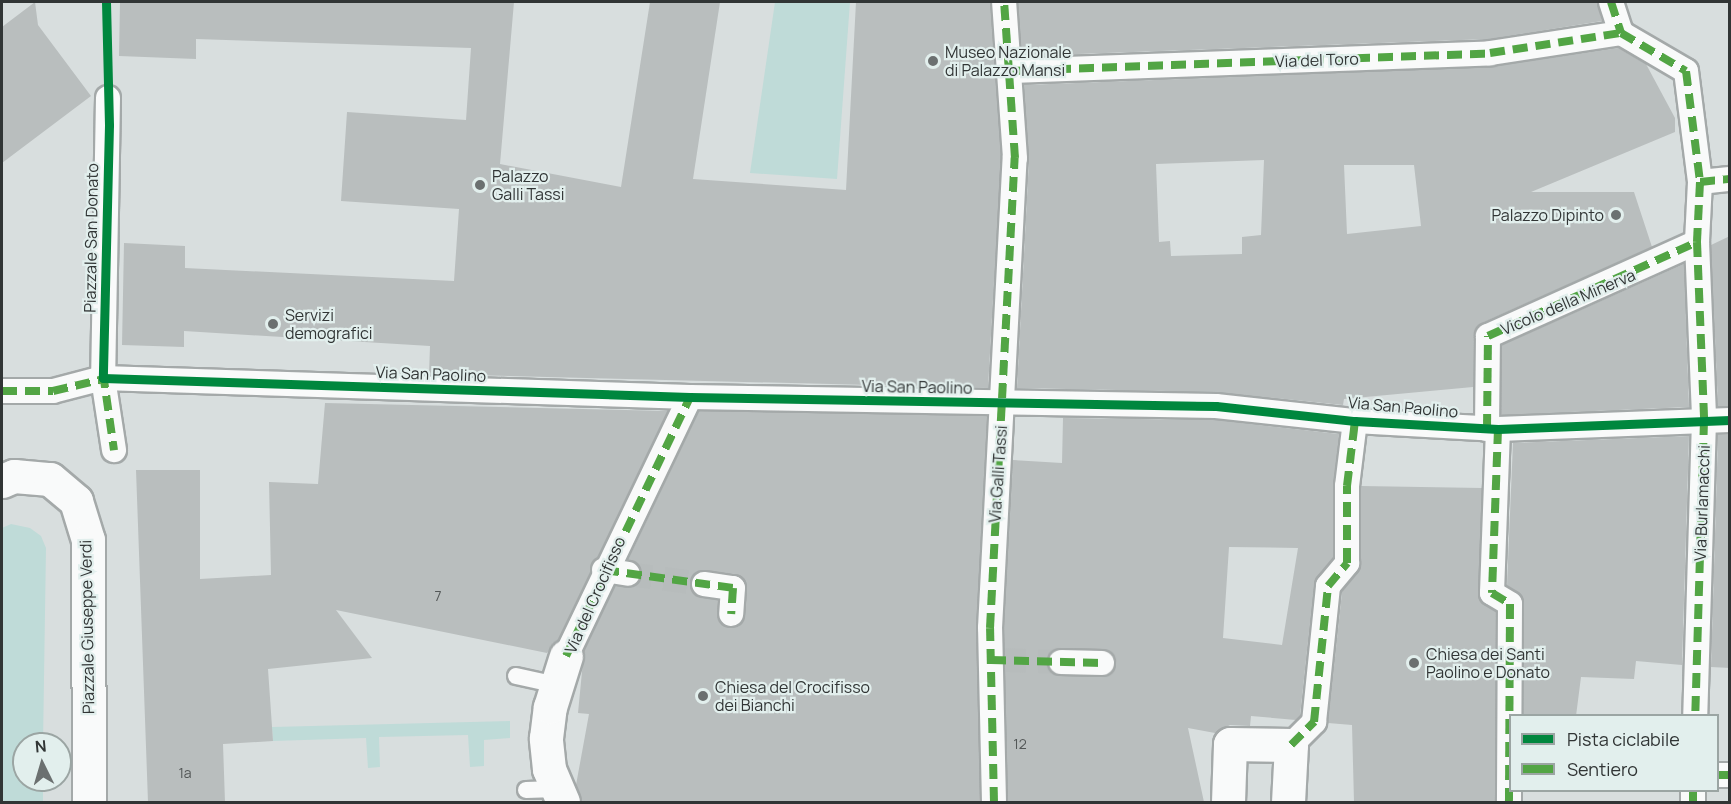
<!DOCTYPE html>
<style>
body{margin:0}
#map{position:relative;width:1731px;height:804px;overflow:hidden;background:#d8dede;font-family:Manrope,sans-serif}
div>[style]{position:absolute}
.green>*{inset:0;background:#bfdbd8}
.building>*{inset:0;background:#b9bebe}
.pedestrian-tunnel>*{height:24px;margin-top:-12px;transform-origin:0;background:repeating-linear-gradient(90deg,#b7bcbc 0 24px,transparent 0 36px)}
.path>*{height:4px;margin-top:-2px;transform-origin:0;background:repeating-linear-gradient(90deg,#bdbebe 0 1.5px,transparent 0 6px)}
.roads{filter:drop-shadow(2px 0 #a4a9a9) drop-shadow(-2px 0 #a4a9a9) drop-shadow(0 2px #a4a9a9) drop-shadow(0 -2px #a4a9a9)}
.service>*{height:16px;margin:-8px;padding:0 8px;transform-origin:8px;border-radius:8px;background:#f9fafa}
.pedestrian>*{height:24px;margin:-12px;padding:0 12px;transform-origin:12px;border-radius:12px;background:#f9fafa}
.minor>*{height:33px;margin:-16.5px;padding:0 16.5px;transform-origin:16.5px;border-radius:16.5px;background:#f9fafa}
.quiet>*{height:8px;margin-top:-4px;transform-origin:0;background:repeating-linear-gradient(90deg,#52a544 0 15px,transparent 0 23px)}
.cycleway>*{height:9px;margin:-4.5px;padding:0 4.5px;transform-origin:4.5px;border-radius:4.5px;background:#00873e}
.dots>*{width:16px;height:16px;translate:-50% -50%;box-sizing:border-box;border:3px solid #e2efed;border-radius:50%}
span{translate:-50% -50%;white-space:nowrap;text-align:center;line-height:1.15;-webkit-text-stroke:4.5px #e2efed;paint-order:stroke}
.number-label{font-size:14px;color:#535757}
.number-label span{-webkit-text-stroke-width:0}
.poi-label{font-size:16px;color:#313535}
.left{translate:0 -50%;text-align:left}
.right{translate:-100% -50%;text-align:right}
.street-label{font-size:16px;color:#313535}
.frame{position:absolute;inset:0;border:3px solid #313535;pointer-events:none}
.legend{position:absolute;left:1509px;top:714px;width:210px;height:78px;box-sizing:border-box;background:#e2efed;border:2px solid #9ba5a3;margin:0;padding:8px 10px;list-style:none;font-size:18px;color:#313535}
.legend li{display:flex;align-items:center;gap:12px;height:30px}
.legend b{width:30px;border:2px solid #9ba5a3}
.north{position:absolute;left:12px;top:732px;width:60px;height:60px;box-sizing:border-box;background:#e2efed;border:2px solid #9ba5a3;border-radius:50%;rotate:355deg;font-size:16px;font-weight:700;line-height:24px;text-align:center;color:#313535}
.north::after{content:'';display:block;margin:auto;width:21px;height:27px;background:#6b7070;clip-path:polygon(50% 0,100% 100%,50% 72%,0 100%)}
</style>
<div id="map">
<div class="green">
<div style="clip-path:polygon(775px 2px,850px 2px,837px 179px,750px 173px)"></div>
<div style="clip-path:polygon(11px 524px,30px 528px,41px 536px,46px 548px,43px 744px,24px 744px,24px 780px,43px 780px,43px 802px,2px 802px,2px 528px)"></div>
<div style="clip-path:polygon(510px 721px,510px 738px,484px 740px,484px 766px,470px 767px,468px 735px,379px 737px,380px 767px,368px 768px,366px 738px,273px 741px,272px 727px)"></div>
</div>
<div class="building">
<div style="clip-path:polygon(35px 2px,38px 25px,91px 96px,2px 163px,2px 27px)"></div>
<div style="clip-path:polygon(120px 2px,514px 2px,500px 164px,621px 187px,650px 2px,720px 2px,693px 179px,846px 190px,856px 2px,990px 2px,1001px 158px,988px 388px,429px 374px,430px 346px,184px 331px,184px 347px,122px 345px,124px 243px,185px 246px,185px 268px,454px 281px,459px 209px,341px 201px,347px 112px,466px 120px,471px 48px,196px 39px,196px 59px,119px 56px)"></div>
<div style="clip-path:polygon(1018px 2px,1597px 2px,1602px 21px,1489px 39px,1022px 56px)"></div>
<div style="clip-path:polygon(evenodd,1618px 48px,1646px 64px,1675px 118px,1675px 132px,1531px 192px,1634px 192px,1652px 247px,1482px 323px,1474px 336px,1473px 387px,1344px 399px,1343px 405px,1216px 392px,1017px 388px,1029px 159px,1024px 85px,1491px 67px,1618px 48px,1264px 160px,1261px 235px,1242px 237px,1242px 254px,1171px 256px,1170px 241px,1159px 242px,1156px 164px,1264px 160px,1618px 48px,1344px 165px,1414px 165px,1421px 226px,1347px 234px,1344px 165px)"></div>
<div style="clip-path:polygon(1730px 236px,1730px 406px,1718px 406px,1711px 245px)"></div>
<div style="clip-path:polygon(1684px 264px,1689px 407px,1501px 415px,1502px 345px)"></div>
<div style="clip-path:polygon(325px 403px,668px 411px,558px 640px,547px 653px,336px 610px,372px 658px,268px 669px,273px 741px,223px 744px,225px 802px,148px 802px,136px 470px,200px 470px,200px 579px,271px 575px,269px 482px,318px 484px)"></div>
<div style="clip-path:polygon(evenodd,699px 411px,987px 416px,976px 627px,980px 802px,581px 802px,576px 785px,589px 714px,578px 713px,584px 651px,615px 586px,632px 587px,639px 583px,641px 568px,628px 560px,699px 411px,705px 570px,735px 574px,746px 582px,745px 615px,738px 627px,723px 625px,718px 620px,718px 600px,701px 598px,691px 590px,692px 576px,705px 570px)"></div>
<div style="clip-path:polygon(evenodd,1063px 418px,1215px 420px,1339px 434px,1333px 486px,1333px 558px,1314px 585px,1300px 716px,1296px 720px,1251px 716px,1250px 726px,1230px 725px,1215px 733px,1188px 728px,1204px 802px,1008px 802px,1004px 628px,1013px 460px,1062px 463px,1063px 418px,1229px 547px,1298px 548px,1282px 645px,1223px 638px,1229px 547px,1063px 418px,1061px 648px,1109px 651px,1115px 657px,1114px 670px,1102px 677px,1054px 674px,1047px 661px,1054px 650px,1061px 648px)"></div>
<div style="clip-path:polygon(1730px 434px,1730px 668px,1711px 667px,1718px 435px)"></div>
<div style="clip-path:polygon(1689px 436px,1682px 665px,1636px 661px,1634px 679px,1581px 677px,1576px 716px,1524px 716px,1524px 604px,1522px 597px,1507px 585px,1513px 443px)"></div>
<div style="clip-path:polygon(1361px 486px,1482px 488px,1478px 593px,1480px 600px,1496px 612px,1495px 802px,1354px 802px,1352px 725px,1328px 723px,1342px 592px,1361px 563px)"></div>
</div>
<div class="pedestrian-tunnel">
<div style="left:628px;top:574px;width:77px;rotate:7.5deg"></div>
<div style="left:1002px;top:660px;width:59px;rotate:1.9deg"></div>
</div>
<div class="path">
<div style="left:106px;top:2px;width:65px;rotate:89.1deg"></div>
</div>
<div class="roads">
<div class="service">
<div style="left:516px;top:676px;width:42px;rotate:12.4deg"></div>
<div style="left:526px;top:790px;width:30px;rotate:-2deg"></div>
</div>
<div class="pedestrian">
<div style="left:1611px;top:2px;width:33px;rotate:72deg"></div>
<div style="left:1621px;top:33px;width:75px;rotate:30.3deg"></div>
<div style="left:1686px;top:71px;width:112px;rotate:82.8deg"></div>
<div style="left:1700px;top:182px;width:60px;rotate:92.9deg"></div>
<div style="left:1697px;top:242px;width:178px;rotate:87.7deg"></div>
<div style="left:1704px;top:420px;width:296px;rotate:91.7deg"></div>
<div style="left:1010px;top:71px;width:480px;rotate:-2.1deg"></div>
<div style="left:1490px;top:53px;width:133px;rotate:-8.7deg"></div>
<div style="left:108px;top:98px;width:280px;rotate:91deg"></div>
<div style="left:103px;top:378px;width:73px;rotate:81.3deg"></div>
<div style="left:1700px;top:182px;width:30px;rotate:-6deg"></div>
<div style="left:2px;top:391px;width:51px"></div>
<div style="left:53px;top:391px;width:52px;rotate:-14.6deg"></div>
<div style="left:103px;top:378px;width:587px;rotate:1.85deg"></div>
<div style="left:690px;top:397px;width:526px;rotate:0.98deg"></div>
<div style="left:1216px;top:406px;width:140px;rotate:6.2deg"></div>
<div style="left:1355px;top:421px;width:143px;rotate:3.2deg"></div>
<div style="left:1498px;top:429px;width:232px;rotate:-2.2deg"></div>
<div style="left:1487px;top:429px;width:93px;rotate:-89.4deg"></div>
<div style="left:1488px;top:336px;width:229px;rotate:-24.2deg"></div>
<div style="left:1498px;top:429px;width:164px;rotate:92.1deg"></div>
<div style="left:1492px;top:593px;width:21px;rotate:31deg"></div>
<div style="left:1510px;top:604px;width:198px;rotate:90.3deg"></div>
<div style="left:604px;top:570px;width:24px;rotate:9deg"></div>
<div style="left:704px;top:584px;width:29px;rotate:8deg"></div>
<div style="left:733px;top:588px;width:26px;rotate:94deg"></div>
<div style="left:566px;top:656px;width:287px;rotate:-64.4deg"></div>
<div style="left:1061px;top:662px;width:41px;rotate:1.4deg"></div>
<div style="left:1291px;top:745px;width:33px;rotate:-45deg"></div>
<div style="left:1314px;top:722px;width:137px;rotate:-84.1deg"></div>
<div style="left:1328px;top:586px;width:30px;rotate:-50deg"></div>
<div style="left:1347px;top:563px;width:77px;rotate:-90deg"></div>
<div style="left:1347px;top:486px;width:65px;rotate:-83deg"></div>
<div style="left:1718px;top:775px;width:12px"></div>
<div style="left:994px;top:802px;width:174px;rotate:-91.3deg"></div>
<div style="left:990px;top:628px;width:471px;rotate:-87deg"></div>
<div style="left:1015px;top:158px;width:156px;rotate:-94deg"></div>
<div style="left:1693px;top:802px;width:12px;rotate:-90deg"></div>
</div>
<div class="minor">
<div style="left:2px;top:481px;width:13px;rotate:-23deg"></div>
<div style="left:14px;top:476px;width:36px;rotate:5deg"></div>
<div style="left:50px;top:479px;width:34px;rotate:40deg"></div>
<div style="left:76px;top:501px;width:41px;rotate:72.9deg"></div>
<div style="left:88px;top:540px;width:262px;rotate:89.8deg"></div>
<div style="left:563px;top:802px;width:36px;rotate:-113deg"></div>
<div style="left:549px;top:769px;width:31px;rotate:-96deg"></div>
<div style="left:546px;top:738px;width:31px;rotate:-83deg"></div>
<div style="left:550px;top:707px;width:53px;rotate:-72.6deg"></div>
<div style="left:1228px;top:802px;width:58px;rotate:-88deg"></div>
<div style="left:1230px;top:744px;width:61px;rotate:0.9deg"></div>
<div style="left:1291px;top:745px;width:57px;rotate:93deg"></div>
</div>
</div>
<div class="quiet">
<div style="left:1611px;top:2px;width:33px;rotate:72deg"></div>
<div style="left:1621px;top:33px;width:75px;rotate:30.3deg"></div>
<div style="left:1686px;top:71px;width:112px;rotate:82.8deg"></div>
<div style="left:1700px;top:182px;width:60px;rotate:92.9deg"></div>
<div style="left:1697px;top:242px;width:178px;rotate:87.7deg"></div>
<div style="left:1704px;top:420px;width:296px;rotate:91.7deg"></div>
<div style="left:1010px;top:71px;width:480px;rotate:-2.1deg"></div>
<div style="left:1490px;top:53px;width:133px;rotate:-8.7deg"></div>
<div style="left:1700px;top:182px;width:30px;rotate:-6deg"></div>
<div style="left:103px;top:373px;width:78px;rotate:81.9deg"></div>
<div style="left:2px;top:391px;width:51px"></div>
<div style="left:53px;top:391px;width:57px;rotate:-13.3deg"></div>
<div style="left:1487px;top:429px;width:93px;rotate:-89.4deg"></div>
<div style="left:1488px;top:336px;width:229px;rotate:-24.2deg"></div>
<div style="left:1498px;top:429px;width:164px;rotate:92.1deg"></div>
<div style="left:1492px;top:593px;width:21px;rotate:31deg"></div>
<div style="left:1510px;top:604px;width:198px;rotate:90.3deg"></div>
<div style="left:604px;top:570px;width:130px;rotate:7.9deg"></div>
<div style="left:733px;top:588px;width:26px;rotate:94deg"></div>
<div style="left:566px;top:656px;width:287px;rotate:-64.4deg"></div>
<div style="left:991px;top:660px;width:111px;rotate:1.5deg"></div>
<div style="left:1291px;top:745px;width:33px;rotate:-45deg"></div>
<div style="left:1314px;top:722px;width:137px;rotate:-84.1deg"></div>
<div style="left:1328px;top:586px;width:30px;rotate:-50deg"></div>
<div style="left:1347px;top:563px;width:77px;rotate:-90deg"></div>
<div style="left:1347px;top:486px;width:65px;rotate:-83deg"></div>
<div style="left:1718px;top:775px;width:12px"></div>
<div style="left:994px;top:802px;width:174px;rotate:-91.3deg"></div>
<div style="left:990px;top:628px;width:471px;rotate:-87deg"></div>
<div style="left:1015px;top:158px;width:156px;rotate:-94deg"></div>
<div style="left:1693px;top:802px;width:12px;rotate:-90deg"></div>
</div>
<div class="cycleway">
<div style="left:106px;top:2px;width:123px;rotate:88.6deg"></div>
<div style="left:109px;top:125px;width:253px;rotate:91.4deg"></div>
<div style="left:103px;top:378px;width:587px;rotate:1.85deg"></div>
<div style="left:690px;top:397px;width:526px;rotate:0.98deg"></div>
<div style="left:1216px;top:406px;width:140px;rotate:6.2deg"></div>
<div style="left:1355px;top:421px;width:143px;rotate:3.2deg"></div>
<div style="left:1498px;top:429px;width:232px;rotate:-2.2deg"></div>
</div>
<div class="dots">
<div style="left:933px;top:61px;background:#6b7070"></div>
<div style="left:480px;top:185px;background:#6b7070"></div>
<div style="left:1616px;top:215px;background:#6b7070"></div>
<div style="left:273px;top:324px;background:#6b7070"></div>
<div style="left:1414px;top:663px;background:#6b7070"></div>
<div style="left:703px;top:696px;background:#6b7070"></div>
</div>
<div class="number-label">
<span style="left:438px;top:596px">7</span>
<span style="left:1020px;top:744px">12</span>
<span style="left:185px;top:773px">1a</span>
</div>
<div class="poi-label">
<span class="left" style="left:945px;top:61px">Museo Nazionale<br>di Palazzo Mansi</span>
<span class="left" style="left:492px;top:185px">Palazzo<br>Galli Tassi</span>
<span class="right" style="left:1604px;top:215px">Palazzo Dipinto</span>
<span class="left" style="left:285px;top:324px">Servizi<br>demografici</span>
<span class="left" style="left:1426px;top:663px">Chiesa dei Santi<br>Paolino e Donato</span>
<span class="left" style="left:715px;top:696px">Chiesa del Crocifisso<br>dei Bianchi</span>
</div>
<div class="street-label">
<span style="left:1317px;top:60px;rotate:-2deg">Via del Toro</span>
<span style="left:91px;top:238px;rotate:-89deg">Piazzale San Donato</span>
<span style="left:1568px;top:302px;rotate:-23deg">Vicolo della Minerva</span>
<span style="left:431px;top:374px;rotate:2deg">Via San Paolino</span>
<span style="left:917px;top:387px;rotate:1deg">Via San Paolino</span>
<span style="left:1403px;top:407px;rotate:5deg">Via San Paolino</span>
<span style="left:998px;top:474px;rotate:-86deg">Via Galli Tassi</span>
<span style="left:1702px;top:503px;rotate:-88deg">Via Burlamacchi</span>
<span style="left:595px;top:595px;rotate:-66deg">Via del Crocifisso</span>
<span style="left:87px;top:627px;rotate:-91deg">Piazzale Giuseppe Verdi</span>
</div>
<div class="frame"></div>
<ul class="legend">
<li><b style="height:8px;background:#00873e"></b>Pista ciclabile</li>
<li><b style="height:8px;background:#52a544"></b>Sentiero</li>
</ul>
<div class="north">N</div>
</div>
